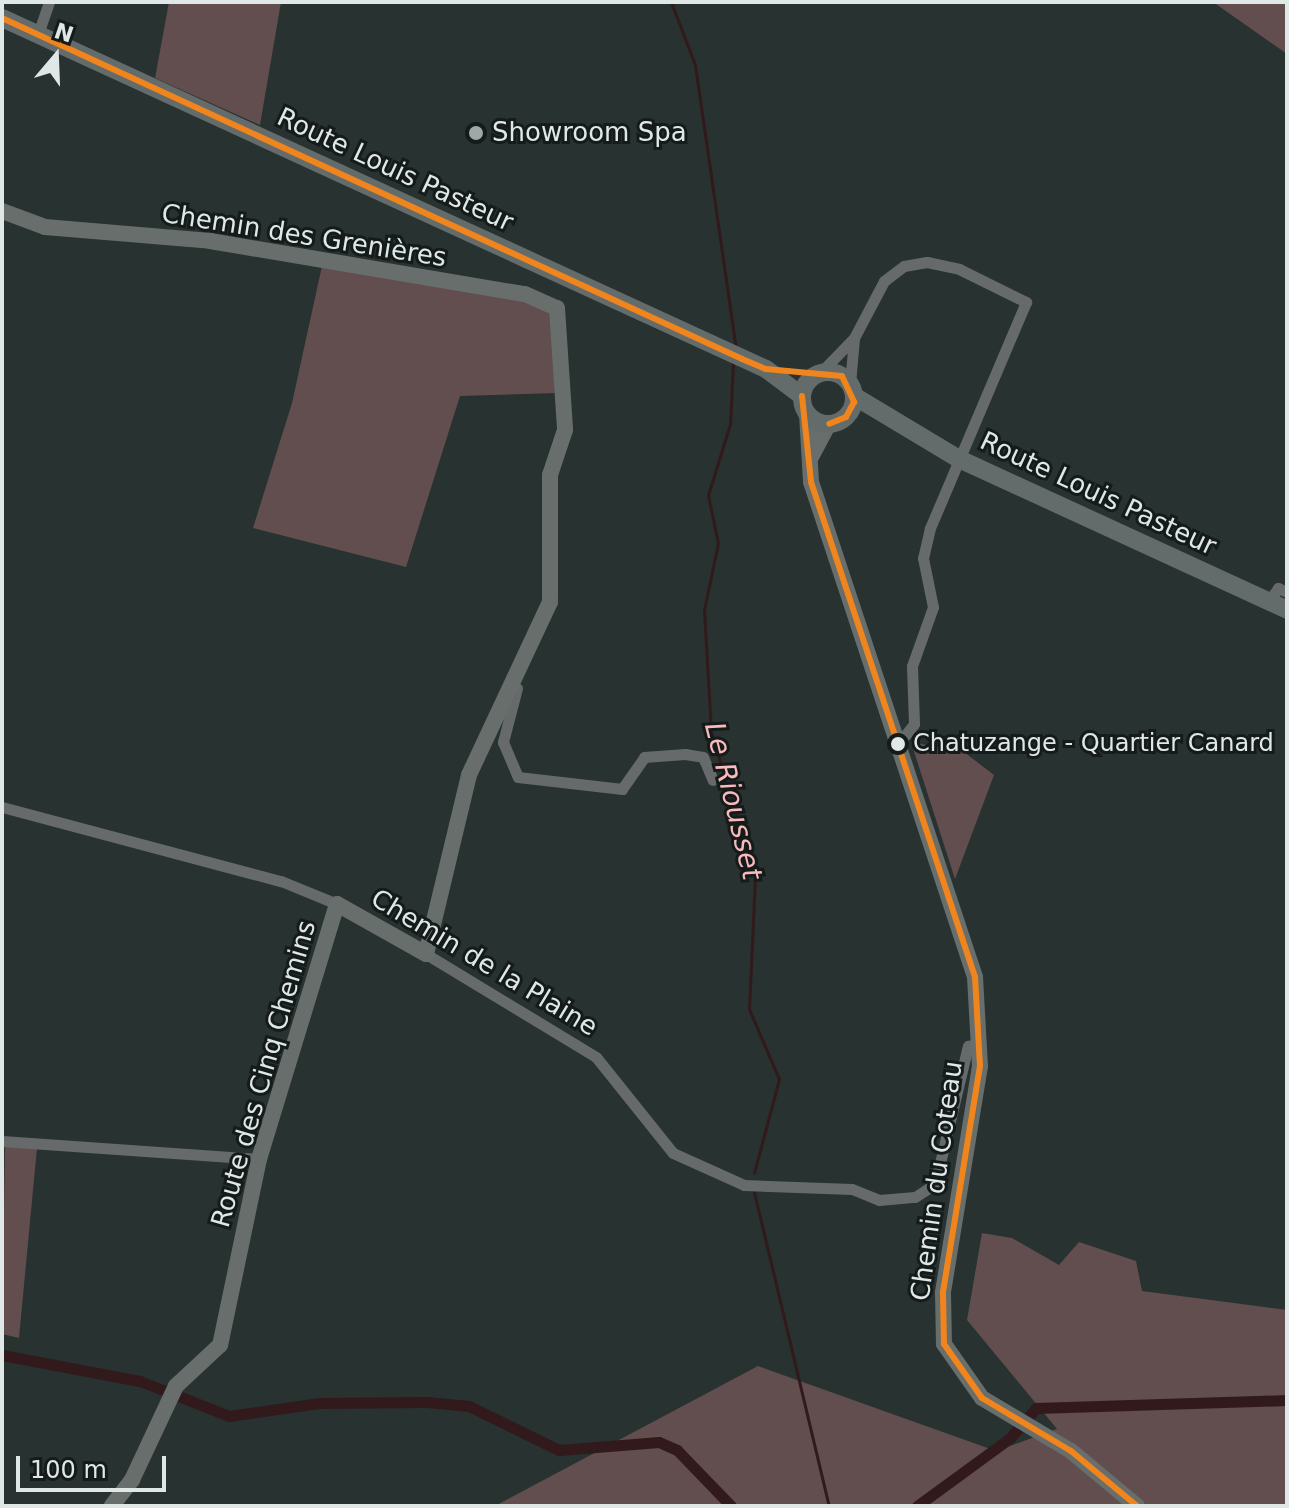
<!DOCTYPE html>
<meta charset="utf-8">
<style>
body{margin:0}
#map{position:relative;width:1289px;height:1508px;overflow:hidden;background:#283230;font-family:"DejaVu Sans",sans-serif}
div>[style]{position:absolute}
.green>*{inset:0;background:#624e4e}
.stream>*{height:3px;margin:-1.5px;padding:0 1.5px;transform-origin:1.5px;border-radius:1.5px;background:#321a1c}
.canal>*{height:11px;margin:-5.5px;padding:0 5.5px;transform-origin:5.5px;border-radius:5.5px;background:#321a1c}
.street>*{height:11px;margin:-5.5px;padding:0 5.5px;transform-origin:5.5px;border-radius:5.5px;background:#666a6a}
.secondary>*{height:16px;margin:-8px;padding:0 8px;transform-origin:8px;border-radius:8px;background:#686e6c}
.primary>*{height:18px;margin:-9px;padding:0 9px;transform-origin:9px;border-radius:9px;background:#646c6b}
.primary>.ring{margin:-9px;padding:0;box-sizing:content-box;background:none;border:18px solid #646c6b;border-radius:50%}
.bus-1>*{height:6px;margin:-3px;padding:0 3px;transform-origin:3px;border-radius:3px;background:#f1851d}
.dots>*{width:22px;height:22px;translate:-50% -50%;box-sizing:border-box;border:4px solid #141b1a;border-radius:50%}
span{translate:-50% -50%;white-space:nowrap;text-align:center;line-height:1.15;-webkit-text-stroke:6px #141b1a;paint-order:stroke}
.bus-label{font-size:24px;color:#dfe8e7}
.left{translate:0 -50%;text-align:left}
.poi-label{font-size:26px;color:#dfe8e7}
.street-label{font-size:26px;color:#dfe8e7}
.water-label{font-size:28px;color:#f9babc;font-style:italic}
.frame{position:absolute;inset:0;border:4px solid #dfe8e7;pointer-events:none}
.north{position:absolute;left:16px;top:16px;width:80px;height:80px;-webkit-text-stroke:6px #141b1a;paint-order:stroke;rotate:19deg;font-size:22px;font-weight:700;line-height:32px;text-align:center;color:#dfe8e7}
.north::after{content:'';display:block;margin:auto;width:28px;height:36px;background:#dfe8e7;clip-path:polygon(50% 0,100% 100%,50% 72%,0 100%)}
.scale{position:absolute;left:16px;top:1456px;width:150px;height:36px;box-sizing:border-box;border:4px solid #dfe8e7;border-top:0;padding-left:10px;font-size:24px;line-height:28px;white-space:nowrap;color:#dfe8e7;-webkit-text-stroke:6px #141b1a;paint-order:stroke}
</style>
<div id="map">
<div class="green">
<div style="clip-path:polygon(169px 2px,281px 2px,260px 125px,155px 78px)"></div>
<div style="clip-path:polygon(1213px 2px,1287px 2px,1287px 54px)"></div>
<div style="clip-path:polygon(322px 266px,539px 301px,552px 315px,556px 393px,460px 396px,406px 567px,253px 528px,292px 403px)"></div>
<div style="clip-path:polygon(911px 742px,964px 752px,994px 775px,955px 879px)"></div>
<div style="clip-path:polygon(5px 1145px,37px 1148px,19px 1338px,2px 1334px)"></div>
<div style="clip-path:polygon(982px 1233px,1012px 1238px,1059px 1265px,1079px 1242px,1136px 1261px,1142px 1291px,1287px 1310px,1287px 1506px,495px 1506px,758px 1366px,996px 1451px,1057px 1429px,967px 1320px)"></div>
</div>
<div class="stream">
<div style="left:671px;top:2px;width:67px;rotate:69.1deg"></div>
<div style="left:695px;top:65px;width:286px;rotate:81.8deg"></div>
<div style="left:733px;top:363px;width:61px;rotate:92.8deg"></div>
<div style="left:730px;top:424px;width:74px;rotate:107.2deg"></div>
<div style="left:708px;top:495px;width:49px;rotate:78.2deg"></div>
<div style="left:718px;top:543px;width:68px;rotate:101.8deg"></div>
<div style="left:704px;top:610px;width:122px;rotate:86.7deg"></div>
<div style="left:711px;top:732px;width:152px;rotate:73.1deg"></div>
<div style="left:755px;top:877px;width:132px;rotate:92.6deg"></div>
<div style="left:749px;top:1009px;width:76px;rotate:66.8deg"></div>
<div style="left:779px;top:1079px;width:97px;rotate:104.9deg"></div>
<div style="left:754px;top:1192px;width:323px;rotate:76.6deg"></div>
</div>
<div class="canal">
<div style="left:2px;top:1355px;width:140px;rotate:10.7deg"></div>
<div style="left:140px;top:1381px;width:96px;rotate:21.5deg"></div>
<div style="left:229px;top:1416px;width:91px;rotate:-8.2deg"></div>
<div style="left:319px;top:1403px;width:108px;rotate:-0.5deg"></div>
<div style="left:427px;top:1402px;width:42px;rotate:5.4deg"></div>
<div style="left:469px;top:1406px;width:100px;rotate:26.1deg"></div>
<div style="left:559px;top:1450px;width:100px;rotate:-4.6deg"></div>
<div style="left:659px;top:1442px;width:20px;rotate:24deg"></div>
<div style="left:677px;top:1450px;width:78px;rotate:46deg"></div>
<div style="left:917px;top:1506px;width:115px;rotate:-36.2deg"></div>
<div style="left:1010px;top:1438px;width:40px;rotate:-49deg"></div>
<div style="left:1036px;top:1408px;width:251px;rotate:-1.8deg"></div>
</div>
<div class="street">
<div style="left:38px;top:34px;width:34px;rotate:-71deg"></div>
<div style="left:820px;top:373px;width:49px;rotate:-45.8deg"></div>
<div style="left:854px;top:338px;width:64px;rotate:-62.2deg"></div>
<div style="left:884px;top:281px;width:25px;rotate:-37deg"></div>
<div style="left:904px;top:266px;width:23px;rotate:-10deg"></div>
<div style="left:927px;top:262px;width:33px;rotate:12deg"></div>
<div style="left:959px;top:269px;width:75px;rotate:26.2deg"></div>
<div style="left:1026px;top:302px;width:246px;rotate:113deg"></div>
<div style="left:930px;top:528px;width:31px;rotate:103deg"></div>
<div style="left:923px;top:558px;width:50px;rotate:78.5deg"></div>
<div style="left:933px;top:607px;width:63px;rotate:109.6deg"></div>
<div style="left:912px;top:666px;width:58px;rotate:88deg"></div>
<div style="left:914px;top:724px;width:24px;rotate:128deg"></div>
<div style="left:850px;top:384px;width:46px;rotate:-85deg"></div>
<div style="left:1269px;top:601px;width:16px;rotate:-55deg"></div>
<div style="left:1278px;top:588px;width:10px;rotate:24deg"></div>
<div style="left:517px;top:688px;width:56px;rotate:104.5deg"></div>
<div style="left:503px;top:742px;width:38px;rotate:67deg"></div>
<div style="left:518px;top:777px;width:105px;rotate:6.6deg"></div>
<div style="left:622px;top:789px;width:39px;rotate:-55deg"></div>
<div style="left:644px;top:757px;width:41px;rotate:-4.2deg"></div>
<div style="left:685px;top:754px;width:18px;rotate:9deg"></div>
<div style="left:703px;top:757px;width:25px;rotate:67deg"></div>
<div style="left:2px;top:807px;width:289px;rotate:14.9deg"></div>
<div style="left:281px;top:881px;width:61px;rotate:22.3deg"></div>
<div style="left:426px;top:954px;width:199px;rotate:31.2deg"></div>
<div style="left:596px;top:1057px;width:123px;rotate:51.3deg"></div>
<div style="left:673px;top:1153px;width:78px;rotate:24.3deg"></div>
<div style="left:744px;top:1185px;width:108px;rotate:2.1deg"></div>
<div style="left:852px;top:1189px;width:29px;rotate:22deg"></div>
<div style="left:879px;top:1200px;width:36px;rotate:-5deg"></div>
<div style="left:915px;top:1197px;width:24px;rotate:-33deg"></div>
<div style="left:935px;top:1184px;width:142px;rotate:-76.6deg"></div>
<div style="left:968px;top:1046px;width:12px;rotate:-14deg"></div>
<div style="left:2px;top:1141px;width:258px;rotate:4deg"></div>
</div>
<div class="secondary">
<div style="left:2px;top:211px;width:46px;rotate:20.4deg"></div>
<div style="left:45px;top:227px;width:166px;rotate:4.8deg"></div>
<div style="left:210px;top:241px;width:319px;rotate:9.6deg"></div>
<div style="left:525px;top:294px;width:35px;rotate:24deg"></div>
<div style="left:557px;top:308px;width:122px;rotate:86.2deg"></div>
<div style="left:565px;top:430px;width:47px;rotate:108.4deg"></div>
<div style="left:550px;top:475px;width:127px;rotate:90deg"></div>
<div style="left:550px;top:602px;width:191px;rotate:115.1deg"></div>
<div style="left:469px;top:775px;width:184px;rotate:103.5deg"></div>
<div style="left:426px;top:954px;width:102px;rotate:-150.7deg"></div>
<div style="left:337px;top:904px;width:267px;rotate:107deg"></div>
<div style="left:259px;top:1159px;width:190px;rotate:101.8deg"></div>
<div style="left:220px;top:1345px;width:60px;rotate:137deg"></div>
<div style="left:176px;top:1386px;width:104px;rotate:115.1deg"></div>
<div style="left:132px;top:1480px;width:33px;rotate:128deg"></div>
<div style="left:807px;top:414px;width:68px;rotate:86.6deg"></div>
<div style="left:811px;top:482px;width:521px;rotate:71.67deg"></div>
<div style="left:975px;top:977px;width:89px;rotate:86.8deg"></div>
<div style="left:980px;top:1066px;width:230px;rotate:99.3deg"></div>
<div style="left:943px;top:1293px;width:51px;rotate:88.9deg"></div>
<div style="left:944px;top:1344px;width:66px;rotate:54.9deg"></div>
<div style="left:982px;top:1398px;width:104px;rotate:30.8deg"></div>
<div style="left:1071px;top:1451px;width:86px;rotate:39.8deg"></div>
<div style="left:810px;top:459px;width:40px;rotate:-62deg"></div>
</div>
<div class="primary">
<div style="left:2px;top:18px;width:841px;rotate:24.68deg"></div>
<div style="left:766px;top:369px;width:45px;rotate:36.9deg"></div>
<div class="ring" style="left:802px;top:372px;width:34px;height:34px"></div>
<div style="left:854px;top:396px;width:120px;rotate:31deg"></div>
<div style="left:957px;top:458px;width:363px;rotate:24.7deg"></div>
</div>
<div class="bus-1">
<div style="left:2px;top:18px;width:815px;rotate:24.74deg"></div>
<div style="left:742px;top:359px;width:26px;rotate:23deg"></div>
<div style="left:766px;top:369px;width:76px;rotate:5.3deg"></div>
<div style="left:842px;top:376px;width:29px;rotate:65deg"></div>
<div style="left:854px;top:402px;width:17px;rotate:118deg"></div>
<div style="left:846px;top:417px;width:18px;rotate:158deg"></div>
<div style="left:802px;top:396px;width:86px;rotate:84deg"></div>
<div style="left:811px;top:482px;width:521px;rotate:71.67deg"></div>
<div style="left:975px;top:977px;width:89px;rotate:86.8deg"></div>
<div style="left:980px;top:1066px;width:230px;rotate:99.3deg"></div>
<div style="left:943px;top:1293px;width:51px;rotate:88.9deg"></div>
<div style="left:944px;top:1344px;width:66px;rotate:54.9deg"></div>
<div style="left:982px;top:1398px;width:104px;rotate:30.8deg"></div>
<div style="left:1071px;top:1451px;width:86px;rotate:39.8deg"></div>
</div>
<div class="dots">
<div style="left:476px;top:133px;background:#9fa8a7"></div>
<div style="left:898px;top:744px;background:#dfe8e7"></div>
</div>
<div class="bus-label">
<span class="left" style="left:913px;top:744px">Chatuzange - Quartier Canard</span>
</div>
<div class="poi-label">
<span class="left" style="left:492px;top:133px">Showroom Spa</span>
</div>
<div class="street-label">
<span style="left:395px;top:170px;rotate:25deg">Route Louis Pasteur</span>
<span style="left:304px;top:236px;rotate:9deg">Chemin des Grenières</span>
<span style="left:1098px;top:494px;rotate:25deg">Route Louis Pasteur</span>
<span style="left:484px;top:963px;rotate:31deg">Chemin de la Plaine</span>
<span style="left:264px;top:1074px;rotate:-74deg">Route des Cinq Chemins</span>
<span style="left:937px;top:1181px;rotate:-82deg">Chemin du Coteau</span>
</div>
<div class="water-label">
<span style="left:733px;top:801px;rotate:76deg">Le Riousset</span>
</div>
<div class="frame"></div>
<div class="north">N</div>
<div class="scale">100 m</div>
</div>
